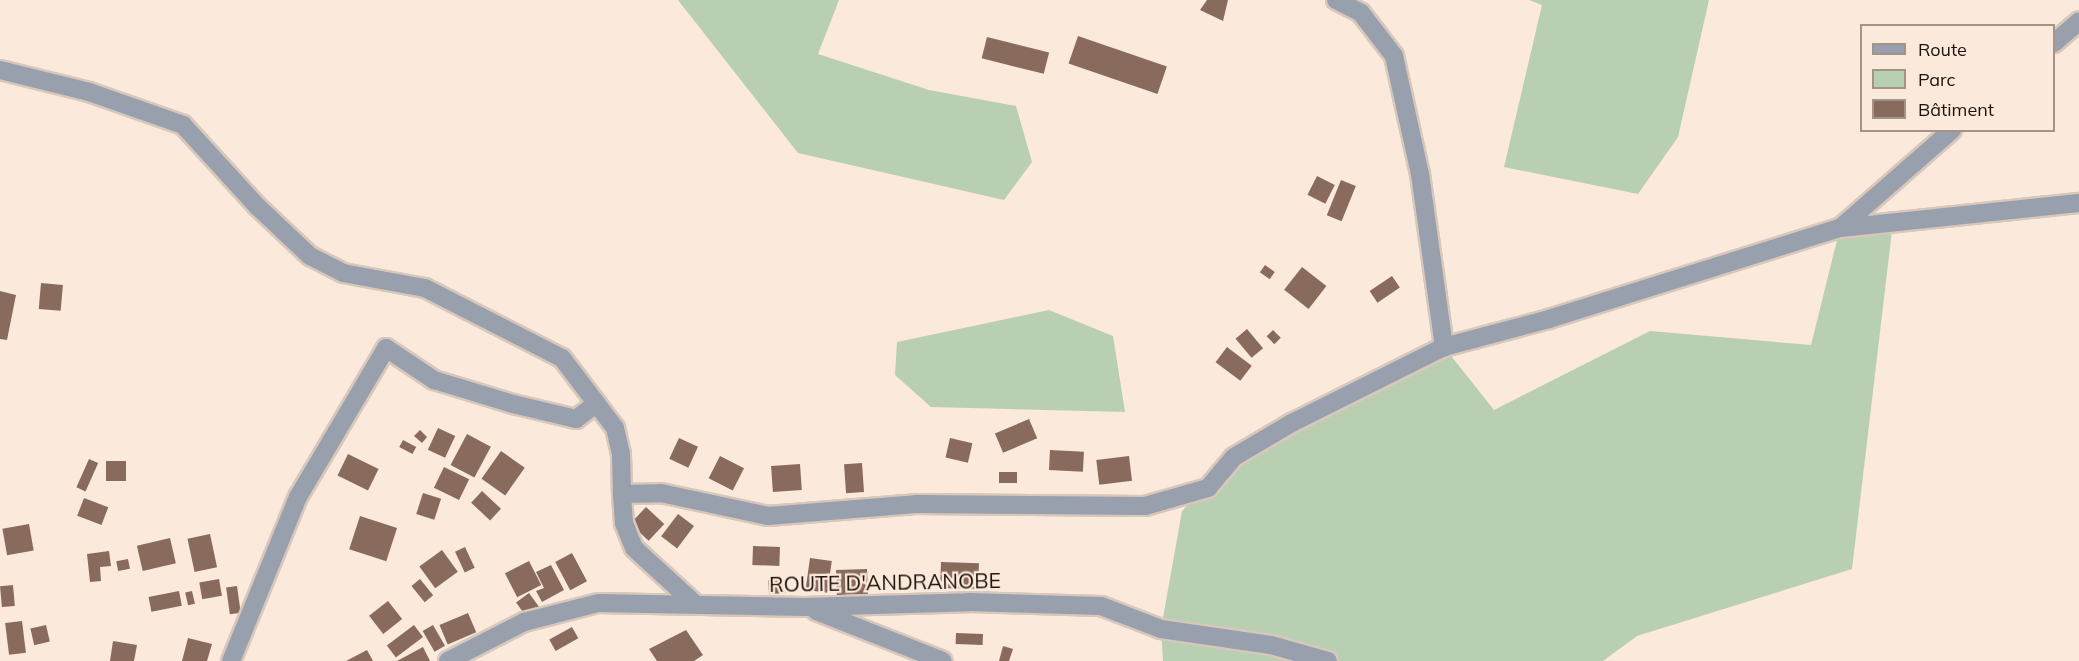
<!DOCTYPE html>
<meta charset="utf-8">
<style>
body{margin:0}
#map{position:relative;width:2079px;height:661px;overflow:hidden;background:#fbe9dc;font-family:Mulish,sans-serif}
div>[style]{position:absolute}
.green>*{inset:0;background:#b9cfb2}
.building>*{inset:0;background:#896b5e;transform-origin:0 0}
.roads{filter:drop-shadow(2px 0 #d8c7bb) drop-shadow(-2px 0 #d8c7bb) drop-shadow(0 2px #d8c7bb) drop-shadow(0 -2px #d8c7bb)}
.minor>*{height:18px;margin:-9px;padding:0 9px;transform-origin:9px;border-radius:9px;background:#97a0ac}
span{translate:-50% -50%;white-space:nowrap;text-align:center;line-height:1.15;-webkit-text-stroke:4.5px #fbe9dc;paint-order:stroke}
.street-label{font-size:21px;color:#1e140d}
.legend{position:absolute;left:1860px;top:24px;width:195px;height:108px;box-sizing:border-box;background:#fbe9dc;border:2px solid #a39489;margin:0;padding:8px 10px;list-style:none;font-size:18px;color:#1e140d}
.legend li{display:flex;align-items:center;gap:12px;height:30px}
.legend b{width:30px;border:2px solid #a39489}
</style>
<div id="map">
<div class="green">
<div style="clip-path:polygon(678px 0,839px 0,818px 54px,929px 90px,1016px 106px,1032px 162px,1004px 200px,798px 153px)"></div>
<div style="clip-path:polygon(1529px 0,1709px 0,1678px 137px,1638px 194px,1504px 167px,1542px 5px)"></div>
<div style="clip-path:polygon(1893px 222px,1852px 569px,1637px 636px,1603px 661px,1163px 661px,1161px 629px,1182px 511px,1234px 457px,1444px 347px,1494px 410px,1650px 331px,1811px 345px,1840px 228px)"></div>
<div style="clip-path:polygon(1049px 310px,1113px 336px,1125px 412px,931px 407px,895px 375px,897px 342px)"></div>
</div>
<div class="building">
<div style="clip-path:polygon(1207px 0,1228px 0,1223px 21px,1200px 10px)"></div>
<div style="left:1078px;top:36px;width:94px;height:29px;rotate:19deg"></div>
<div style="left:987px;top:37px;width:64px;height:22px;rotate:14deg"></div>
<div style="left:1317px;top:176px;width:20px;height:21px;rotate:27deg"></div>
<div style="left:1341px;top:180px;width:16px;height:38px;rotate:22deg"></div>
<div style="left:1265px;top:265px;width:12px;height:9px;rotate:35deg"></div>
<div style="left:1302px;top:267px;width:31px;height:29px;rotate:38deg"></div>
<div style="left:1392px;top:276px;width:14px;height:27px;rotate:56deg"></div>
<div style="left:41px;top:283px;width:22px;height:26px;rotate:5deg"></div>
<div style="clip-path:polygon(0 291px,16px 295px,7px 340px,0 339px)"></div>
<div style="left:1247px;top:329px;width:25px;height:15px;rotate:50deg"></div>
<div style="left:1273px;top:330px;width:11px;height:9px;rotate:45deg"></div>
<div style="left:1227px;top:347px;width:31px;height:19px;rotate:37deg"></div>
<div style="left:1029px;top:419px;width:21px;height:37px;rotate:67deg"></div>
<div style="left:438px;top:428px;width:19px;height:24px;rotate:25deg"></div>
<div style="clip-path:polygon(420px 430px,427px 437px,422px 443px,414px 436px)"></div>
<div style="left:467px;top:434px;width:27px;height:35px;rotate:28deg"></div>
<div style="left:679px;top:438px;width:21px;height:23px;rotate:25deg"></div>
<div style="left:950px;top:438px;width:23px;height:20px;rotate:13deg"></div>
<div style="left:403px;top:440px;width:15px;height:8px;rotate:28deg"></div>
<div style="left:1050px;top:450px;width:34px;height:20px;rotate:3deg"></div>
<div style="left:501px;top:451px;width:29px;height:34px;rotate:35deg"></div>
<div style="left:348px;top:454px;width:34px;height:24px;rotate:26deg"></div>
<div style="left:720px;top:456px;width:27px;height:25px;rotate:27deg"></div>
<div style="left:1129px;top:456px;width:25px;height:33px;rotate:83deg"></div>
<div style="left:89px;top:459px;width:10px;height:31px;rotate:24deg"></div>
<div style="left:106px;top:461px;width:20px;height:20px"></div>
<div style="left:862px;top:463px;width:29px;height:18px;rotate:86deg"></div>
<div style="left:800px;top:464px;width:26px;height:29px;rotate:86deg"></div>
<div style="left:444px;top:467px;width:28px;height:23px;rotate:26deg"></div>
<div style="left:999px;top:472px;width:18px;height:11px"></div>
<div style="left:482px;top:491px;width:26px;height:16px;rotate:43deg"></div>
<div style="left:423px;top:493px;width:19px;height:22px;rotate:18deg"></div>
<div style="left:84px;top:498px;width:26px;height:19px;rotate:21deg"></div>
<div style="left:646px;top:507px;width:25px;height:23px;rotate:43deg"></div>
<div style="left:678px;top:514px;width:20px;height:28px;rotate:37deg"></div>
<div style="left:360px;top:516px;width:39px;height:35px;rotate:18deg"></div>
<div style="left:29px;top:524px;width:27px;height:27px;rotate:80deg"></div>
<div style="left:210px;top:534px;width:34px;height:23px;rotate:78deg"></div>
<div style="left:170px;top:538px;width:26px;height:34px;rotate:77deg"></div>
<div style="left:753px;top:546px;width:27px;height:19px;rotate:2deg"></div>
<div style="left:465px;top:547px;width:23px;height:11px;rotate:65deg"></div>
<div style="left:442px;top:550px;width:27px;height:28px;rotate:54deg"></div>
<div style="clip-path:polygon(109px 551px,111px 566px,100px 567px,101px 581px,90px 582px,87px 554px)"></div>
<div style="left:572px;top:553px;width:32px;height:19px;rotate:62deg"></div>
<div style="left:810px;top:558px;width:22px;height:32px;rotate:8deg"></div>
<div style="left:128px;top:559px;width:10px;height:12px;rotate:79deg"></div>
<div style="left:529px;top:561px;width:27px;height:27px;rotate:63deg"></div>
<div style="left:941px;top:562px;width:38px;height:26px;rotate:2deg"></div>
<div style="clip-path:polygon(551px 565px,564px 590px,542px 602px,536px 591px,544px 588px,536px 572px)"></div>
<div style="left:867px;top:569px;width:27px;height:31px;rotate:88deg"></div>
<div style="left:219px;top:579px;width:17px;height:20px;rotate:80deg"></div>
<div style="left:420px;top:579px;width:21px;height:11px;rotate:51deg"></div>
<div style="left:785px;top:579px;width:14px;height:17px;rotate:86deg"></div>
<div style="left:13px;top:585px;width:21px;height:13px;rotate:85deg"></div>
<div style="left:237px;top:586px;width:27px;height:11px;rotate:82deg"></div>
<div style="left:179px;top:591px;width:15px;height:31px;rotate:79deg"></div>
<div style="left:192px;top:591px;width:13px;height:7px;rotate:77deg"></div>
<div style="left:529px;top:593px;width:17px;height:16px;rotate:54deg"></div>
<div style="left:388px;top:601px;width:23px;height:24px;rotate:52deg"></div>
<div style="left:468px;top:613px;width:21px;height:31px;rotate:67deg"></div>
<div style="left:22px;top:621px;width:32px;height:17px;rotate:83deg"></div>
<div style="left:46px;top:625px;width:17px;height:16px;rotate:77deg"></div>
<div style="left:414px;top:625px;width:15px;height:34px;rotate:53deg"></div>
<div style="left:433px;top:625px;width:24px;height:12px;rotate:60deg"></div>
<div style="left:572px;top:627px;width:13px;height:26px;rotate:61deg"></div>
<div style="clip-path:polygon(686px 630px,703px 655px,694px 661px,657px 661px,649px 649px)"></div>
<div style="left:956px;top:633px;width:27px;height:11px;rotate:2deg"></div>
<div style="clip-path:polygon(188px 638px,212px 644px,207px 661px,182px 661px)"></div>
<div style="clip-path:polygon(113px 641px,137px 645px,134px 661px,110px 661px)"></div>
<div style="clip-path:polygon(1003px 646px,1013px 649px,1009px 661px,999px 661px)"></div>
<div style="clip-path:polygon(423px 647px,430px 661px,397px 661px)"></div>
<div style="clip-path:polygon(367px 650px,373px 661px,346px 661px)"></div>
</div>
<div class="roads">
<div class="minor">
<div style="left:1336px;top:0;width:28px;rotate:27deg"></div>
<div style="left:1361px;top:13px;width:54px;rotate:52.5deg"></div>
<div style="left:1394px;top:56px;width:121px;rotate:77.6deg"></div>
<div style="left:1420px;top:174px;width:175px;rotate:82.1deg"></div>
<div style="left:2054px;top:43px;width:33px;rotate:-41deg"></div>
<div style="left:0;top:70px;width:92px;rotate:13.9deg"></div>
<div style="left:89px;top:92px;width:100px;rotate:19.3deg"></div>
<div style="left:183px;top:125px;width:111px;rotate:47.6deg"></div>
<div style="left:258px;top:207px;width:71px;rotate:43.3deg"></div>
<div style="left:310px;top:256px;width:37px;rotate:27deg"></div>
<div style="left:343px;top:273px;width:83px;rotate:10.4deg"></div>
<div style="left:425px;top:288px;width:154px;rotate:27.1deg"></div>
<div style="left:562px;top:358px;width:88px;rotate:52.9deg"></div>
<div style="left:615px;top:428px;width:27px;rotate:77deg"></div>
<div style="left:621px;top:454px;width:40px;rotate:88.6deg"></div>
<div style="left:1840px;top:228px;width:149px;rotate:-41.2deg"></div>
<div style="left:694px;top:603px;width:81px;rotate:-137.5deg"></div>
<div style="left:634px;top:548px;width:27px;rotate:-112deg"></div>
<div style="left:624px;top:523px;width:29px;rotate:-94deg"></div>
<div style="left:622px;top:494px;width:39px;rotate:-1deg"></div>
<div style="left:661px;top:493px;width:109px;rotate:12.1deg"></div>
<div style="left:768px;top:516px;width:148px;rotate:-4.6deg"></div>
<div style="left:916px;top:504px;width:229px;rotate:0.5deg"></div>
<div style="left:1145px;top:506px;width:66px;rotate:-15.9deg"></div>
<div style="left:1208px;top:488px;width:40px;rotate:-50deg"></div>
<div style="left:1234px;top:457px;width:67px;rotate:-30.4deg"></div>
<div style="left:1292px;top:423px;width:170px;rotate:-26.6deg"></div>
<div style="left:1444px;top:347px;width:109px;rotate:-14.9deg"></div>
<div style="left:1549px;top:319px;width:305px;rotate:-17.4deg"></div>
<div style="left:1840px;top:228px;width:240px;rotate:-6deg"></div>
<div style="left:816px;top:611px;width:136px;rotate:21.5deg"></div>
<div style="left:231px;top:661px;width:177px;rotate:-67.8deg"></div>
<div style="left:298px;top:497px;width:173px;rotate:-59.4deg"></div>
<div style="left:386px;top:348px;width:58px;rotate:33.7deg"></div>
<div style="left:434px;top:380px;width:83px;rotate:16.9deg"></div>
<div style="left:513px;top:404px;width:65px;rotate:13.4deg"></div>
<div style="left:576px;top:419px;width:26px;rotate:-37deg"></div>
<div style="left:448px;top:661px;width:85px;rotate:-27.2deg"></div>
<div style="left:524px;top:622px;width:76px;rotate:-14.4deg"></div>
<div style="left:598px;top:603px;width:207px;rotate:1.1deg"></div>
<div style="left:805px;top:607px;width:164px;rotate:-1.7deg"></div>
<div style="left:969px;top:602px;width:132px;rotate:1.7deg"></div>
<div style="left:1101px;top:606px;width:64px;rotate:21deg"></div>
<div style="left:1161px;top:629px;width:111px;rotate:8.3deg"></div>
<div style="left:1271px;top:645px;width:59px;rotate:15.7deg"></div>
</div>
</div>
<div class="street-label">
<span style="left:885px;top:582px;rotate:-1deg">ROUTE D'ANDRANOBE</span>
</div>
<ul class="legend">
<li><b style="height:8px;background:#97a0ac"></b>Route</li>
<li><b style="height:16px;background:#b9cfb2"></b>Parc</li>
<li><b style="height:16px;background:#896b5e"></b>Bâtiment</li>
</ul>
</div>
